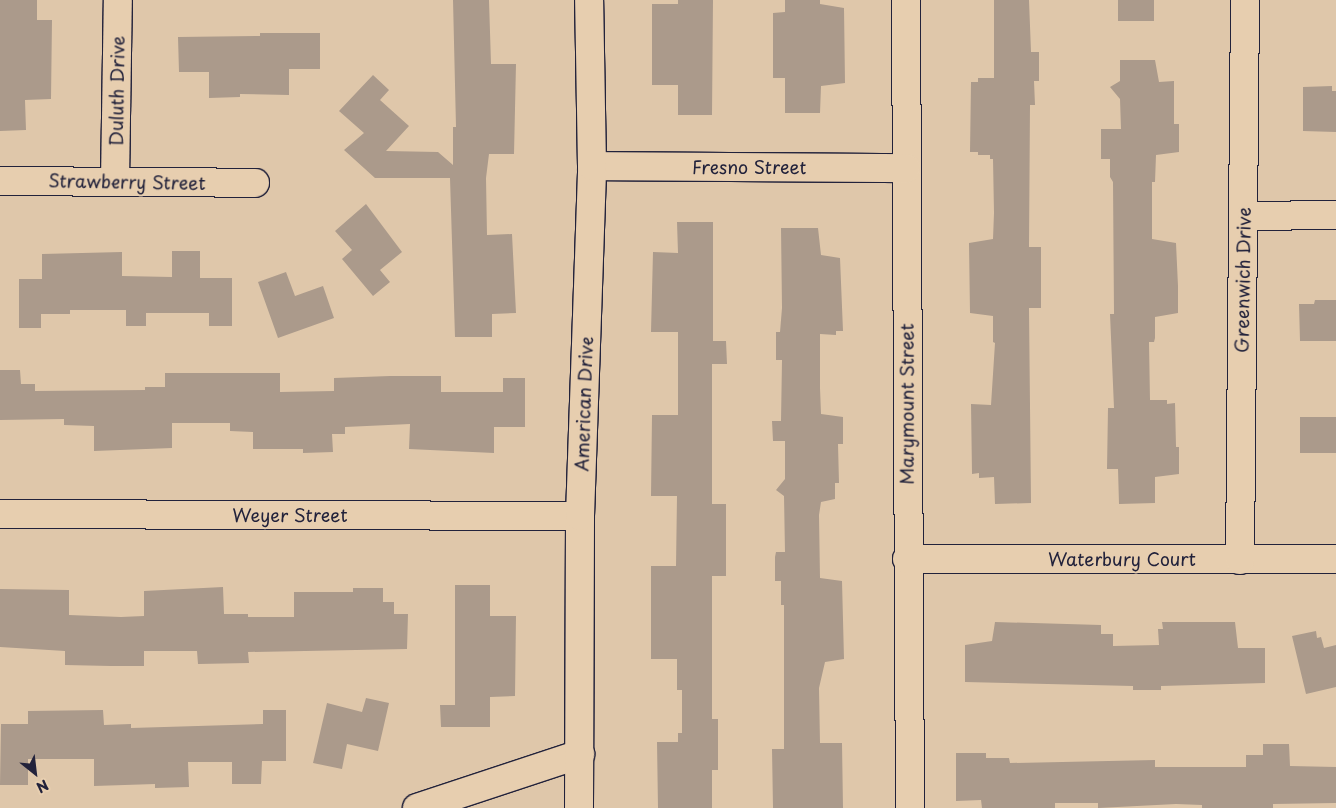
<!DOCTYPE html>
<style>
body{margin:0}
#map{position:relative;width:1336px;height:808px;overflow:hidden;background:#dfc7aa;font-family:"Playpen Sans",sans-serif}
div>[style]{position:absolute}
.building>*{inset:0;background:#ab9a8b;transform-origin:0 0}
.roads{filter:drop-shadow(1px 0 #22223b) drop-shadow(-1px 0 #22223b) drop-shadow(0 1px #22223b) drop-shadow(0 -1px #22223b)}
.minor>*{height:28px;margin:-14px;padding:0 14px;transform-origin:14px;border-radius:14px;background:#e7ceaf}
span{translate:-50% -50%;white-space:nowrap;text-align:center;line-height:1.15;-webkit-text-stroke:4px #e7ceaf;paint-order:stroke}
.street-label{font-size:18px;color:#22223b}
.north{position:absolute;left:10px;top:748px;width:50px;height:50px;-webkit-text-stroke:4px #e7ceaf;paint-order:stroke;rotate:151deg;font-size:14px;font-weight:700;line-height:20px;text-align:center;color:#22223b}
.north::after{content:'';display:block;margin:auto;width:18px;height:22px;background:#22223b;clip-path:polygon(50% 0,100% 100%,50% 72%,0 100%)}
</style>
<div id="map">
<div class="building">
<div style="clip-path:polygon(0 0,37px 0,37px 20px,52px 20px,51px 99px,25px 100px,26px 130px,0 131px)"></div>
<div style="clip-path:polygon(453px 0,489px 0,491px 64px,516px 64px,514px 154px,489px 154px,486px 178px,487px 235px,512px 234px,516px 313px,492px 314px,492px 337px,455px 337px,450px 178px,375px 178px,344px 150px,364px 133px,339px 111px,373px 75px,389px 90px,380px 100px,409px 126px,386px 151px,438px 152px,453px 165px,453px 127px,456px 127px)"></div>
<div style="clip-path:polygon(678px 0,713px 0,712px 115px,678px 115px,678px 85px,652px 85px,652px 4px,678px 4px)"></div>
<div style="clip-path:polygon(785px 0,820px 0,820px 4px,844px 8px,845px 83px,821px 86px,820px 113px,785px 113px,785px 78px,773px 78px,773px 13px,785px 12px)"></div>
<div style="clip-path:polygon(994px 0,1029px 0,1031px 52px,1039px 52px,1039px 81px,1034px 81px,1035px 105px,1030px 105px,1029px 247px,1041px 247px,1041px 308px,1029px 308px,1031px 503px,995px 504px,994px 477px,979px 478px,979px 473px,972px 474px,971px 404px,991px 405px,995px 343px,993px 342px,993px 316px,970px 313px,969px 243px,993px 239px,994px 213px,993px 159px,990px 159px,990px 155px,978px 155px,978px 152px,970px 152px,971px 82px,978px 82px,978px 78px,994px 78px)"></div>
<div style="left:1118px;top:0;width:36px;height:21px"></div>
<div style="clip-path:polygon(260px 33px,320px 33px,320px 69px,289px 69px,289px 95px,240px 94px,240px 97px,209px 98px,209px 72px,179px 72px,178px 37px,260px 36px)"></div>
<div style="clip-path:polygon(1120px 60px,1155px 60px,1159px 82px,1174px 81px,1174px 124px,1179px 124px,1179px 152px,1156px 155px,1155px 182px,1152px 182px,1152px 239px,1176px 243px,1178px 286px,1178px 313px,1155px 317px,1155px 338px,1154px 342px,1149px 342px,1150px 400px,1167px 400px,1167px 404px,1175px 403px,1176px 447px,1179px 447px,1179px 474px,1155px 477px,1155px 503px,1119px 504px,1118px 469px,1107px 469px,1108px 408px,1114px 408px,1110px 314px,1114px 314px,1113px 182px,1110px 177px,1110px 159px,1101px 159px,1101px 129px,1121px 129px,1120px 99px,1110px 87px,1120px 81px)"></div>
<div style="clip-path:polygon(1332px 86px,1332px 91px,1336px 91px,1336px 132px,1303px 131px,1303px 87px)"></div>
<div style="clip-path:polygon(366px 204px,402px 252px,380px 270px,390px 282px,373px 296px,342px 259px,352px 250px,335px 231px)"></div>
<div style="clip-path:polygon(677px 222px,713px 222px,713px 341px,726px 341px,727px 364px,712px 364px,712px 504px,726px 504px,726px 576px,712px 576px,712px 719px,718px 719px,718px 770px,712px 770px,712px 808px,658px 808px,657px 742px,678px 742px,678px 733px,682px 733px,682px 690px,677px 690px,677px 659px,651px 659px,651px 566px,676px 566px,677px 496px,651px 496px,652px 415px,678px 415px,678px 332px,651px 332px,653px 252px,678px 253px)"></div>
<div style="clip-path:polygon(781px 228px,818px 228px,821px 255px,840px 258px,843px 331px,836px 331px,836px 335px,820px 334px,820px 388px,821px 414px,843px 417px,843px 444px,838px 444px,839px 483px,835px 483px,835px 499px,821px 502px,819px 515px,820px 578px,842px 581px,844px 659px,825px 662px,819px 688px,820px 743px,842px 743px,843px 808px,773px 808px,772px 749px,784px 749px,784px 605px,781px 605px,781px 581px,775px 581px,775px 557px,776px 552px,785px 552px,784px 496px,776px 490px,785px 479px,785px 441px,773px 441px,772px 421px,781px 421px,782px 360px,776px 360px,776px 332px,780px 332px,782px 308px)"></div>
<div style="clip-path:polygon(172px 251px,200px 251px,200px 278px,232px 278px,232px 326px,209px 326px,209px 313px,146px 313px,146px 326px,126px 326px,126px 310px,70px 310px,70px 314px,41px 314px,41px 328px,19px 328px,19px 279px,42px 279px,42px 254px,122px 252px,122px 276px,172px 277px)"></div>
<div style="clip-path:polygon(286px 272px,295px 296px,323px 286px,334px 318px,278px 338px,258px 282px)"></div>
<div style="clip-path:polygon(1315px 300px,1336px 300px,1336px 341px,1300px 341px,1299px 304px,1314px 304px)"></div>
<div style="clip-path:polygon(0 370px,20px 370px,21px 384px,35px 384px,35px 391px,145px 390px,145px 387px,165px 387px,165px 373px,280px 373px,280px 392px,334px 391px,334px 378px,390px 376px,441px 376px,441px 392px,503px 392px,503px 378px,525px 378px,525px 427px,494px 427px,494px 453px,409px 449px,410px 424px,345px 427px,345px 434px,332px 434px,333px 452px,303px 453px,303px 449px,253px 449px,253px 432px,230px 431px,230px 423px,172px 423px,172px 448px,94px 451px,94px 426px,64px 425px,64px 419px,0 420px)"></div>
<div style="left:1336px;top:417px;width:36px;height:36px;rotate:90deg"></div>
<div style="clip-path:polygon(455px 585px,490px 585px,490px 616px,516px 616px,515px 696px,490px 697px,490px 727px,441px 727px,440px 705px,455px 705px)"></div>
<div style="clip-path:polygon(223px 587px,224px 614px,248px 614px,248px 617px,294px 617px,294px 592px,353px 592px,353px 588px,383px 588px,383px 602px,394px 602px,394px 614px,408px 614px,407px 649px,248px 652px,249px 663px,198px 664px,197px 651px,144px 651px,144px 666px,111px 666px,65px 665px,65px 651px,0 647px,0 589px,69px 590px,69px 615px,121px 617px,144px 616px,144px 591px)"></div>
<div style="clip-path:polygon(995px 622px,1101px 625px,1101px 634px,1113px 634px,1113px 646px,1159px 645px,1158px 629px,1163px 629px,1162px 622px,1235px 622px,1238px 648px,1265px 648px,1265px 683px,1161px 686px,1161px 690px,1133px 690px,1133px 686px,965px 682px,965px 645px,992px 641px)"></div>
<div style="clip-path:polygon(1316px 631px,1317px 638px,1321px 637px,1324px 648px,1336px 645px,1336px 687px,1306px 694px,1292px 636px)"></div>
<div style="clip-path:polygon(366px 698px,389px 703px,378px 751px,347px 744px,342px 769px,313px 763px,327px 703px,362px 712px)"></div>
<div style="clip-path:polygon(103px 710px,104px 725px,131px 724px,131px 728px,263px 724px,263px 710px,286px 710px,286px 761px,262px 761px,261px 784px,232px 784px,232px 762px,188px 762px,189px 787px,155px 788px,155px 784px,94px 786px,94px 759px,28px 759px,28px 785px,0 785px,1px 724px,28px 724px,28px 711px)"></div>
<div style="clip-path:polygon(1263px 744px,1289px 744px,1290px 766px,1336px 767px,1336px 803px,1273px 804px,1273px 808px,1202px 808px,1202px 805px,1176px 804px,1098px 808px,1098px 803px,1055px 803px,1055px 808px,982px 808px,981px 800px,956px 801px,956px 753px,986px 753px,986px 758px,1009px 758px,1010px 763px,1155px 760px,1155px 767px,1246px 767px,1246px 755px,1263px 755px)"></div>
</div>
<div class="roads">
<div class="minor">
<div style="left:906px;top:0;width:808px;rotate:89.72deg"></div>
<div style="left:592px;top:166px;width:314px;rotate:0.4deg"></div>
<div style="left:0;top:181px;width:255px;rotate:0.4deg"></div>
<div style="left:115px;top:181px;width:181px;rotate:-89.1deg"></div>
<div style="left:1244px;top:216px;width:92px;rotate:-0.6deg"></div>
<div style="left:0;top:514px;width:580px;rotate:0.2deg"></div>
<div style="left:907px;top:559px;width:429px"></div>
<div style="left:1240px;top:560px;width:560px;rotate:-89.49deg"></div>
<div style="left:417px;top:808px;width:172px;rotate:-18.3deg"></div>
<div style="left:579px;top:808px;width:292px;rotate:-89.8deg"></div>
<div style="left:580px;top:516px;width:350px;rotate:-88deg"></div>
<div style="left:592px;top:166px;width:166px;rotate:-91deg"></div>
</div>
</div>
<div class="street-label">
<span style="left:117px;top:91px;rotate:-89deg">Duluth Drive</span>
<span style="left:749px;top:167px">Fresno Street</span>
<span style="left:127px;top:182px;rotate:1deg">Strawberry Street</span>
<span style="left:1243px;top:280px;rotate:-89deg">Greenwich Drive</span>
<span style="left:584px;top:404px;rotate:-88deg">American Drive</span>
<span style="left:907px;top:404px;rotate:-90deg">Marymount Street</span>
<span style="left:290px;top:515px">Weyer Street</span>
<span style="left:1122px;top:559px">Waterbury Court</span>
</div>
<div class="north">N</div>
</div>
